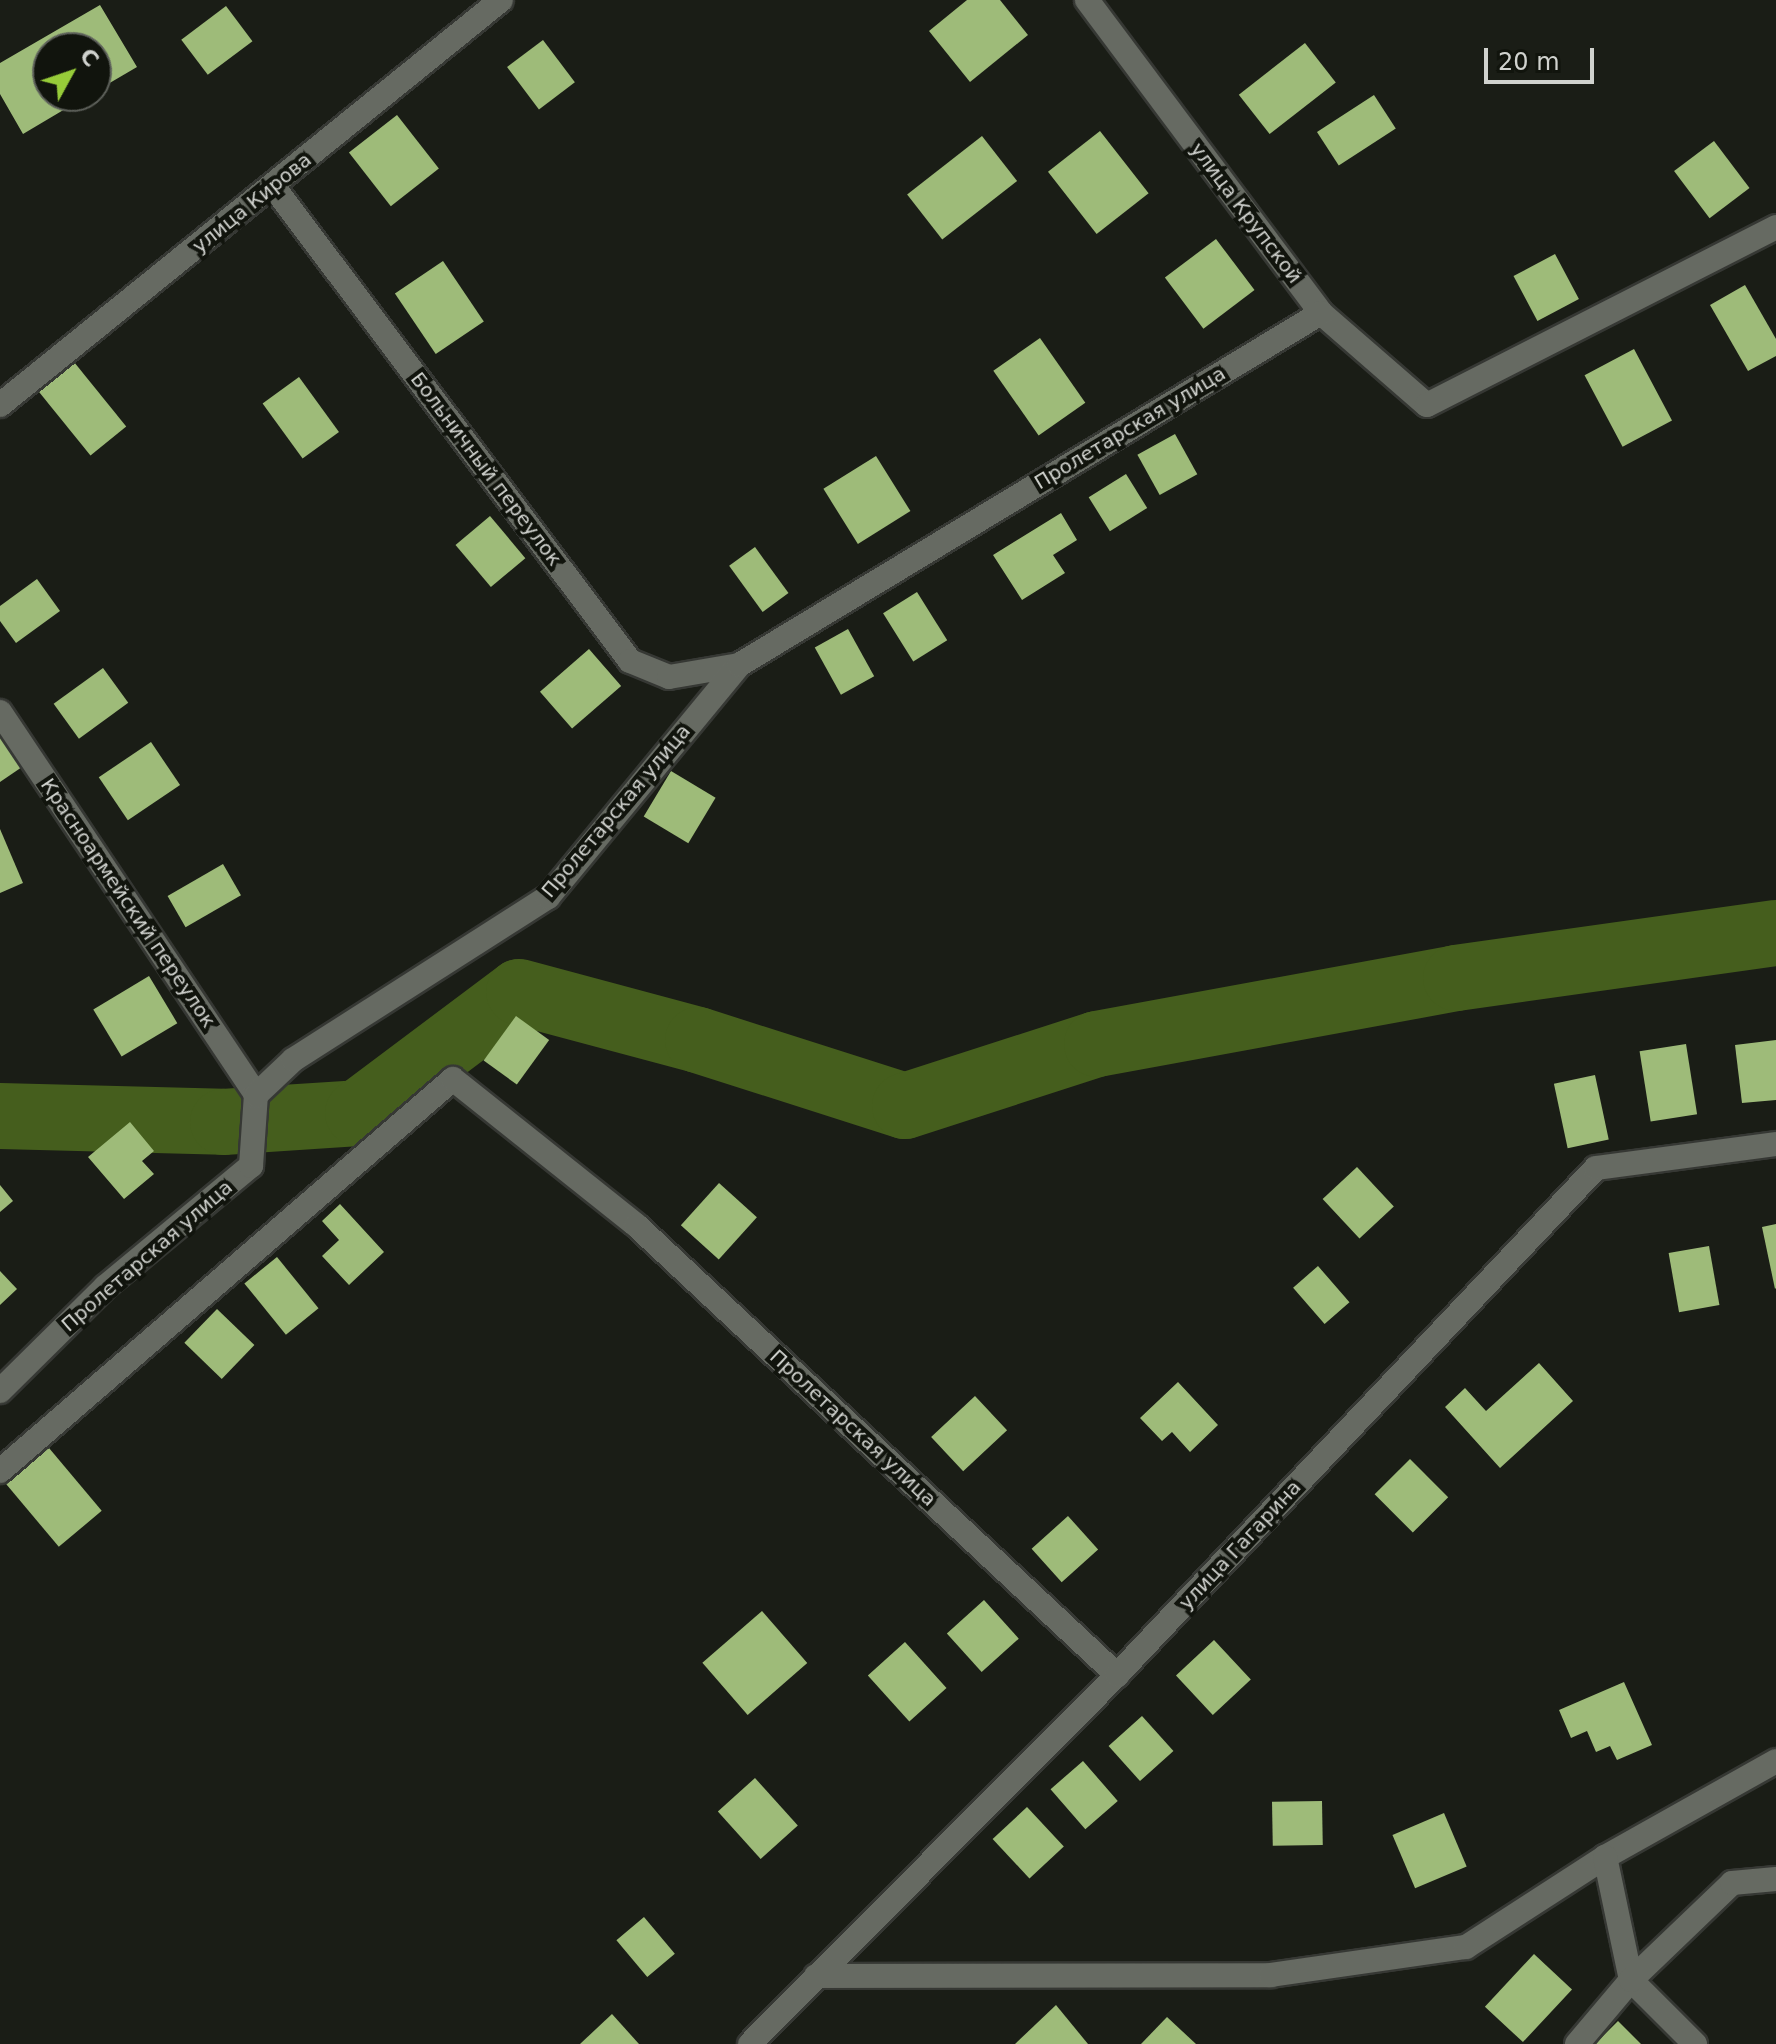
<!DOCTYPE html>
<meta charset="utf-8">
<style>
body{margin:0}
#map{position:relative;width:1776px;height:2044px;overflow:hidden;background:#1a1d16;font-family:"DejaVu Sans",sans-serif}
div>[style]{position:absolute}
.river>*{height:66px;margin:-33px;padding:0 33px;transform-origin:33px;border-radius:33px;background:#455e1d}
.building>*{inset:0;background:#9ebb79;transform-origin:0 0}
.roads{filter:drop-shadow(2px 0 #363834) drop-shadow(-2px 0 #363834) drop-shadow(0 2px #363834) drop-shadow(0 -2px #363834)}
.minor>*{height:24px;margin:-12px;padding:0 12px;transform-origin:12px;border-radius:12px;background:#666a62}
span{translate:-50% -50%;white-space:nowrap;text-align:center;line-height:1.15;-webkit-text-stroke:8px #11140d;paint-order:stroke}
.street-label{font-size:20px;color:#d0d2ce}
.north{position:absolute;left:32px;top:32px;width:80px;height:80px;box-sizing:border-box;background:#11140d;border:2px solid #5d605a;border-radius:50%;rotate:50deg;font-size:22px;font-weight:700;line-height:32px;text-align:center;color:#d0d2ce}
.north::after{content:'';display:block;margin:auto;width:28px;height:36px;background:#97cc39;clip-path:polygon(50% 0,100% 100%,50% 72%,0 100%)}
.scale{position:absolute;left:1484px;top:48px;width:110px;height:36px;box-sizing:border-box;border:4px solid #d0d2ce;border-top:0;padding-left:10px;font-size:24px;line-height:28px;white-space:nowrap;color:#d0d2ce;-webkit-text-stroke:6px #11140d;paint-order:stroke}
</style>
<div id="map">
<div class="river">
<div style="left:0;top:1116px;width:223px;rotate:1.5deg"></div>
<div style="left:223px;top:1122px;width:135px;rotate:-3.8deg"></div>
<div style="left:358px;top:1113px;width:201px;rotate:-36.9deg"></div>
<div style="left:519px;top:992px;width:185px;rotate:15deg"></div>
<div style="left:698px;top:1040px;width:217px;rotate:17.7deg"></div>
<div style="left:905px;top:1106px;width:202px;rotate:-17.9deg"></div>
<div style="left:1097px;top:1044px;width:365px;rotate:-10.4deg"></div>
<div style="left:1456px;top:978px;width:323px;rotate:-8deg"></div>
</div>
<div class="building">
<div style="clip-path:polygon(967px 0,1000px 0,1028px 35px,970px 82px,929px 31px)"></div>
<div style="clip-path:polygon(100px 5px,137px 67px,96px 91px,96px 48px,48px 48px,48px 96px,87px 96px,23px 134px,0 94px,0 63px)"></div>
<div style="left:226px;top:6px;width:44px;height:56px;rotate:53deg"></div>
<div style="left:543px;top:40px;width:53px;height:45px;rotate:53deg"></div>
<div style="left:1305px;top:43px;width:50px;height:84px;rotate:52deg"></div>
<div style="left:1374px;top:95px;width:40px;height:68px;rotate:57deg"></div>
<div style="left:397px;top:115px;width:68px;height:61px;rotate:52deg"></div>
<div style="left:1100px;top:131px;width:79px;height:66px;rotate:52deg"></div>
<div style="left:982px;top:136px;width:57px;height:95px;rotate:52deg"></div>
<div style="left:1714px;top:141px;width:59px;height:50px;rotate:53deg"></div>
<div style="left:1216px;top:239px;width:64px;height:64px;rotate:53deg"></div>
<div style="left:1555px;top:254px;width:51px;height:47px;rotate:62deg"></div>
<div style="left:443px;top:261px;width:73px;height:58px;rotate:56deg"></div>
<div style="clip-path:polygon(1745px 285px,1776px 339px,1776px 356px,1748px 371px,1710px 305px)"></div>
<div style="left:1040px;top:338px;width:79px;height:57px;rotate:55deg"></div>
<div style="left:1634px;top:349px;width:81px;height:56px;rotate:62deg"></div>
<div style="left:74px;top:362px;width:83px;height:46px;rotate:51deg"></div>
<div style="left:299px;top:377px;width:68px;height:45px;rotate:54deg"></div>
<div style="left:1175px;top:434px;width:46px;height:43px;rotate:61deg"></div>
<div style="left:876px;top:456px;width:65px;height:62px;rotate:58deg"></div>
<div style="left:1126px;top:474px;width:40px;height:44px;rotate:58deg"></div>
<div style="clip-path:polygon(1061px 513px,1077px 540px,1053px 555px,1065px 573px,1022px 600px,993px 555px)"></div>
<div style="left:490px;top:516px;width:55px;height:45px;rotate:50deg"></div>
<div style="left:755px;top:547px;width:57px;height:32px;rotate:54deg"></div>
<div style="clip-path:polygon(37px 579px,60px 611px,16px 643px,0 621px,0 606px)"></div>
<div style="left:917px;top:592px;width:57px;height:40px;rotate:58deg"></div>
<div style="left:848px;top:629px;width:54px;height:38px;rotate:61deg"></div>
<div style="left:589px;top:649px;width:49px;height:65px;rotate:49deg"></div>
<div style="left:103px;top:668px;width:43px;height:61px;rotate:54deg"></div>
<div style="clip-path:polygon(0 736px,22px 767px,0 782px)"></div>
<div style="left:151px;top:742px;width:52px;height:63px;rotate:56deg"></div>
<div style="left:671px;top:771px;width:52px;height:53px;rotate:31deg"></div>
<div style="clip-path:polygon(0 829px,23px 883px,0 893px)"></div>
<div style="left:223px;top:864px;width:36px;height:64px;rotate:60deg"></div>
<div style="left:149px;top:976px;width:55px;height:65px;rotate:59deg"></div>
<div style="left:516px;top:1016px;width:41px;height:55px;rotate:36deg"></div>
<div style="clip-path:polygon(1776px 1040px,1776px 1100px,1742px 1103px,1735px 1045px)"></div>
<div style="left:1686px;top:1044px;width:71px;height:47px;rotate:81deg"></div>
<div style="left:1595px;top:1075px;width:66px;height:42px;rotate:78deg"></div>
<div style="clip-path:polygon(130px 1122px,154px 1151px,142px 1161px,154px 1174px,124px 1199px,88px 1157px)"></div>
<div style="left:1357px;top:1167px;width:54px;height:47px;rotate:47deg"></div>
<div style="left:719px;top:1183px;width:51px;height:57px;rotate:42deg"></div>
<div style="clip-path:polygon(0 1185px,13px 1201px,0 1212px)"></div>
<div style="clip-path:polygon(340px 1204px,384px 1252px,349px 1285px,322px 1256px,339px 1240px,322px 1221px)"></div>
<div style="clip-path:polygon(1776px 1224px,1776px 1288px,1775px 1289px,1762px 1227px)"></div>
<div style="left:1709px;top:1246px;width:60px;height:41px;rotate:80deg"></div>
<div style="left:277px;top:1257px;width:66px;height:42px;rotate:51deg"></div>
<div style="left:1318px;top:1266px;width:48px;height:33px;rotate:49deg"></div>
<div style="clip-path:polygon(0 1271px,17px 1289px,0 1305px)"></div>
<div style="left:217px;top:1309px;width:52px;height:47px;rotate:44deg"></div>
<div style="clip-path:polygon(1539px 1363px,1573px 1401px,1500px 1468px,1445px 1407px,1465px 1388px,1486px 1411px)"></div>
<div style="clip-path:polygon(1178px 1382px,1218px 1425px,1190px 1452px,1172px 1432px,1162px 1441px,1140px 1418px)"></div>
<div style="left:975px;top:1396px;width:47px;height:60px;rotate:47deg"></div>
<div style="left:49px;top:1448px;width:82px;height:56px;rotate:50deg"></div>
<div style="left:1410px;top:1459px;width:54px;height:50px;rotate:45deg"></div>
<div style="left:1068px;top:1516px;width:45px;height:49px;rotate:48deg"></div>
<div style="left:984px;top:1600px;width:52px;height:50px;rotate:48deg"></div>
<div style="left:762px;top:1611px;width:69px;height:79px;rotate:49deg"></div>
<div style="left:1214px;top:1640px;width:54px;height:52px;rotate:47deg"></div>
<div style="left:905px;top:1642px;width:62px;height:50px;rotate:48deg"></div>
<div style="clip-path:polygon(1624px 1682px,1652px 1745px,1617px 1760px,1610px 1746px,1596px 1752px,1587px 1731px,1571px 1738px,1559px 1710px)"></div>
<div style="left:1142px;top:1716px;width:47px;height:45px;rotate:48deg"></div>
<div style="left:1083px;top:1761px;width:53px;height:43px;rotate:49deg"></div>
<div style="left:755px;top:1778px;width:64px;height:50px;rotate:48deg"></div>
<div style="left:1322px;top:1801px;width:44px;height:50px;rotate:89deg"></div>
<div style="left:1027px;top:1807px;width:54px;height:47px;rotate:47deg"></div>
<div style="left:1444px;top:1813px;width:58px;height:56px;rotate:67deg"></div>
<div style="left:644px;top:1917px;width:48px;height:36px;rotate:50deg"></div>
<div style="left:1534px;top:1954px;width:52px;height:72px;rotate:43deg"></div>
<div style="clip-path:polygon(1056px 2005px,1088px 2044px,1015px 2044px)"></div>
<div style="clip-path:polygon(612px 2014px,639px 2044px,580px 2044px)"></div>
<div style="clip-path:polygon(1167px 2017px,1196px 2044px,1141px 2044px)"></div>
<div style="clip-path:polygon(1618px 2021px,1641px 2044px,1595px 2044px)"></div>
</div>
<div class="roads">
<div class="minor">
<div style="left:1087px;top:0;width:391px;rotate:53.2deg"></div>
<div style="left:1321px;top:313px;width:140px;rotate:41deg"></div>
<div style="left:1427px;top:405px;width:392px;rotate:-27deg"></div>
<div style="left:273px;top:186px;width:594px;rotate:53.07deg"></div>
<div style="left:630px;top:661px;width:42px;rotate:22.3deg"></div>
<div style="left:669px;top:677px;width:71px;rotate:-9.7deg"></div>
<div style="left:0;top:405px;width:644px;rotate:-38.95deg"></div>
<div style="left:0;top:712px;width:461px;rotate:56.2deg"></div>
<div style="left:0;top:1391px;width:148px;rotate:-44.7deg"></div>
<div style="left:105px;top:1287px;width:190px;rotate:-39.7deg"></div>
<div style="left:251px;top:1166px;width:71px;rotate:-86deg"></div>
<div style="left:256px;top:1095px;width:51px;rotate:-43.4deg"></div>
<div style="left:293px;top:1060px;width:303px;rotate:-32.6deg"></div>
<div style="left:548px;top:897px;width:301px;rotate:-50.5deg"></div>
<div style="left:739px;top:665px;width:680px;rotate:-31.17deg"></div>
<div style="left:0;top:1471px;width:599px;rotate:-40.87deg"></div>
<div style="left:453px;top:1079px;width:234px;rotate:38.6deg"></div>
<div style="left:636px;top:1225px;width:659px;rotate:43.09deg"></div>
<div style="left:816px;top:1976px;width:455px;rotate:-0.1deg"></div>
<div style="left:1271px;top:1975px;width:197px;rotate:-8.2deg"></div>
<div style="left:1466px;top:1947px;width:166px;rotate:-32.9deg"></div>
<div style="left:1605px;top:1857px;width:196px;rotate:-29.3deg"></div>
<div style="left:750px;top:2044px;width:520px;rotate:-45.16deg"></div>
<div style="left:1117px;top:1675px;width:697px;rotate:-46.63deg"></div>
<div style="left:1596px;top:1168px;width:182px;rotate:-7.6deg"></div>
<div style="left:1577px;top:2044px;width:84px;rotate:-49.8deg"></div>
<div style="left:1631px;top:1980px;width:126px;rotate:-101.9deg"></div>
<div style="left:1695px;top:2044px;width:91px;rotate:-135deg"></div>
<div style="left:1631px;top:1980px;width:140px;rotate:-43.8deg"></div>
<div style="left:1732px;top:1883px;width:44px;rotate:-5.2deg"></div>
</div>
</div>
<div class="street-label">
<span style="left:252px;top:203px;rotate:-39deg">улица Кирова</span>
<span style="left:1246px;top:213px;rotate:53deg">улица Крупской</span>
<span style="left:1130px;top:428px;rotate:-31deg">Пролетарская улица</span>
<span style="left:486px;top:469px;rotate:53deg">Больничный переулок</span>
<span style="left:616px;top:811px;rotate:-50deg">Пролетарская улица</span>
<span style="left:128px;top:903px;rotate:56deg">Красноармейский переулок</span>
<span style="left:147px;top:1256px;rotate:-41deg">Пролетарская улица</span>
<span style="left:853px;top:1428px;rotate:43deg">Пролетарская улица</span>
<span style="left:1240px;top:1545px;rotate:-47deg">улица Гагарина</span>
</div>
<div class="north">С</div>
<div class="scale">20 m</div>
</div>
